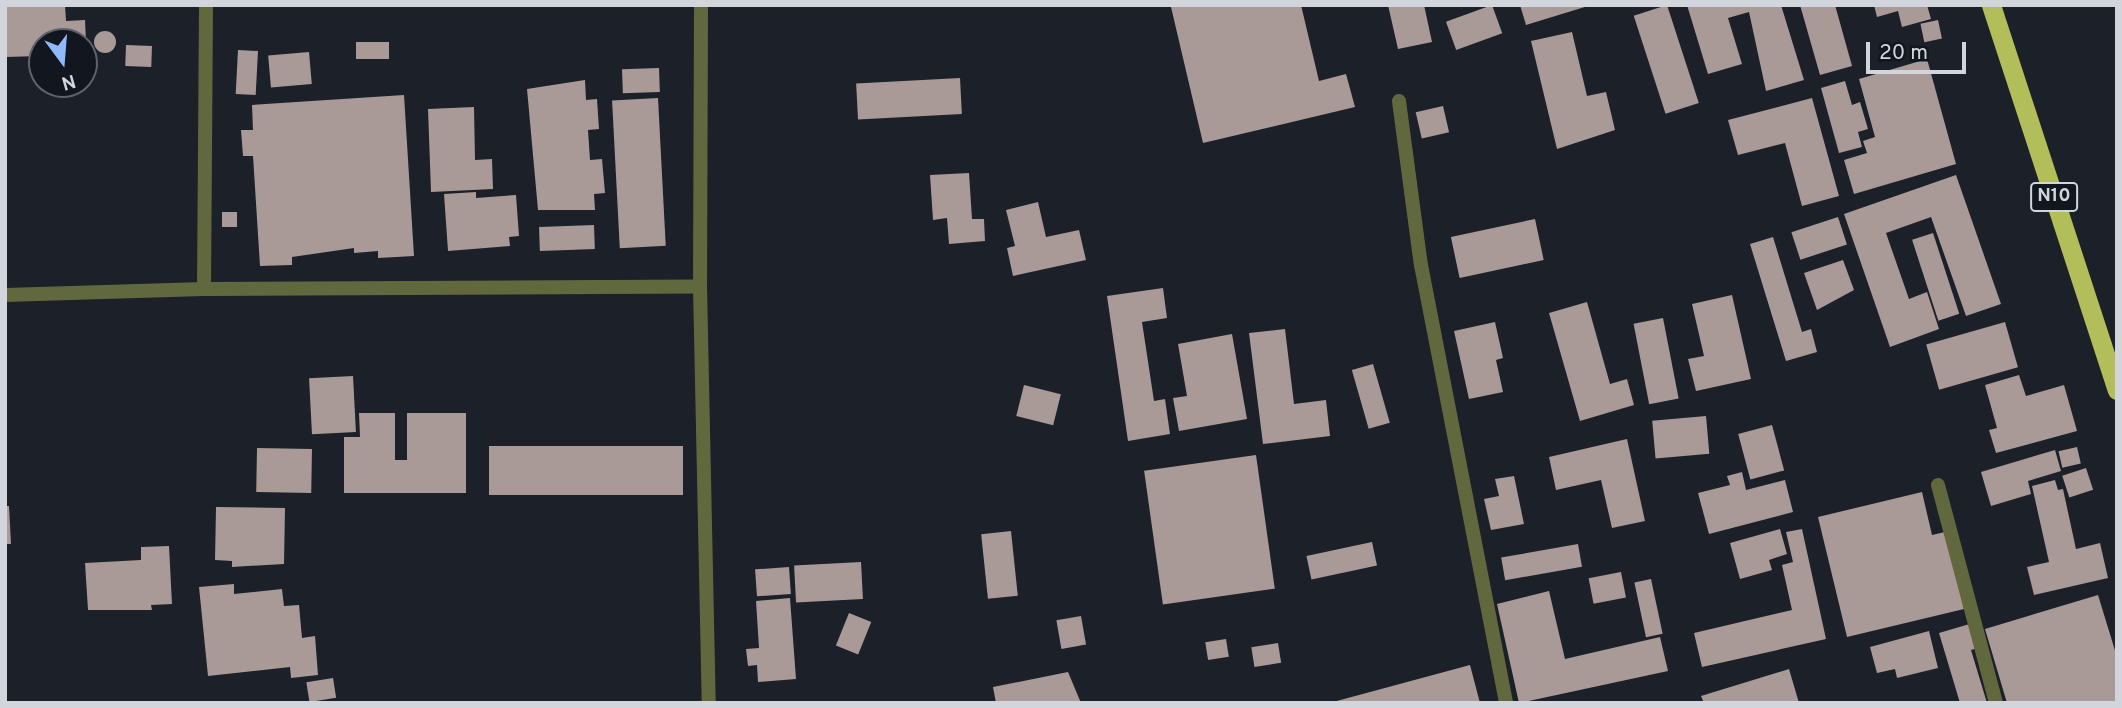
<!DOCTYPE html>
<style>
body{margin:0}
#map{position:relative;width:2122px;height:708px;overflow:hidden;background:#1b2029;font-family:Overpass,sans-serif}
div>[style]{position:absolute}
.building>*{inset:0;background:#a99a97;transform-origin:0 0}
.round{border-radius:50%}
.minor>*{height:14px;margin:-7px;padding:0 7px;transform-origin:7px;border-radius:7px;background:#62683e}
.trunk>*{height:19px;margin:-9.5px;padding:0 9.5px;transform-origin:9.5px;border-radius:9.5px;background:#b2be59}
span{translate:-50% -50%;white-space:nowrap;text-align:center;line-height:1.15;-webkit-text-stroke:7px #12161f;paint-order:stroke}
.shield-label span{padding:2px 5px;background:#12161f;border:2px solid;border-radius:5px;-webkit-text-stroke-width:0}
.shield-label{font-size:19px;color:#d2d5dc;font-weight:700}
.frame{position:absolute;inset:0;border:7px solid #d2d5dc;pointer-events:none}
.north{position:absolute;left:28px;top:28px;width:70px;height:70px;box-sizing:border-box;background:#12161f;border:2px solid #5f626b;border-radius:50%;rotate:164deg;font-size:19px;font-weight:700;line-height:28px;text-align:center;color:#d2d5dc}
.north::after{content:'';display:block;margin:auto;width:24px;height:32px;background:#8eb9fd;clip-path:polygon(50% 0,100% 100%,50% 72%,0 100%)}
.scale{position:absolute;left:1866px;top:42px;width:100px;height:32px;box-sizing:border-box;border:4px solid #d2d5dc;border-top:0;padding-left:9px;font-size:21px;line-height:24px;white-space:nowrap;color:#d2d5dc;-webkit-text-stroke:5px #12161f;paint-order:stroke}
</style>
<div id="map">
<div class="building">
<div style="clip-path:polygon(5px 5px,65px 5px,66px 21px,85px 20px,86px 42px,42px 42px,42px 56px,5px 57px)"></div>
<div style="clip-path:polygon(1301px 5px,1319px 81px,1346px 74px,1355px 107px,1203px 143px,1171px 7px)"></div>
<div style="clip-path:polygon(1388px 5px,1424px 5px,1432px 42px,1398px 49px)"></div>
<div style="left:1492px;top:5px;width:30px;height:49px;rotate:70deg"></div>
<div style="clip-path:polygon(1520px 5px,1588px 5px,1588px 6px,1526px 25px)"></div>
<div style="left:1667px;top:5px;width:103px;height:35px;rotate:72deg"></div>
<div style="clip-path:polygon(1687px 5px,1781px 5px,1804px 80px,1766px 91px,1749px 12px,1728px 18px,1742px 64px,1708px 74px)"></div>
<div style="clip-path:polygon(1800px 5px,1835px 5px,1852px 66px,1820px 75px)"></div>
<div style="clip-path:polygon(1874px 5px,1927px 5px,1931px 19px,1902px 27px,1898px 11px,1877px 17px)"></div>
<div style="left:1938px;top:20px;width:19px;height:18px;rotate:78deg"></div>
<div class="round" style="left:94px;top:31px;width:22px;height:22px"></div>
<div style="clip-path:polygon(1572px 32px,1587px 96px,1606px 92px,1615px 130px,1557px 149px,1531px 41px)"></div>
<div style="left:356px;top:42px;width:33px;height:17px"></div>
<div style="left:126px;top:45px;width:26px;height:21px;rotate:2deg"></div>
<div style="left:238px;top:50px;width:20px;height:44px;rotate:3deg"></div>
<div style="left:309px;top:52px;width:32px;height:41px;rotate:85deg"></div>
<div style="clip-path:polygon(1927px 59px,1956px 164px,1854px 194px,1844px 160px,1867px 153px,1863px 141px,1875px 137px,1859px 79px)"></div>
<div style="left:659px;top:68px;width:24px;height:37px;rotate:88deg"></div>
<div style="left:960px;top:78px;width:36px;height:104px;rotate:87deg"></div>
<div style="clip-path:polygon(585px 80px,586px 100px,597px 99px,599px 129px,588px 130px,590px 160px,602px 159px,605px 193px,594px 194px,595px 210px,538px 210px,527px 89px)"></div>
<div style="clip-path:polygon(1845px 81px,1852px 105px,1860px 102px,1868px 129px,1858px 132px,1862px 147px,1839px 153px,1821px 88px)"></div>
<div style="clip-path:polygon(404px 95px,414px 256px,378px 258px,378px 251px,354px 253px,354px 248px,292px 257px,292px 265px,260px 266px,253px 156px,243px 156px,241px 130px,253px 130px,252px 105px)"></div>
<div style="left:658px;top:98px;width:148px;height:46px;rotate:87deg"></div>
<div style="clip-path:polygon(1812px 98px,1839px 196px,1802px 206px,1785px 143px,1738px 155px,1728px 120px)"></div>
<div style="left:1443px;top:106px;width:27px;height:28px;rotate:77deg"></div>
<div style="clip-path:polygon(474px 107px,475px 160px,492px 159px,493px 189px,431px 192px,428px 109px)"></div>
<div style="clip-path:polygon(969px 173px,972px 219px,984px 219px,985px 241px,949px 244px,947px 218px,933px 220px,930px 175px)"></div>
<div style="clip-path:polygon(1956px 175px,2001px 304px,1966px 316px,1931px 217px,1886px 233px,1909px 299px,1927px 292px,1939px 329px,1890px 347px,1844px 214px)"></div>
<div style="clip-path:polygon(476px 192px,476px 198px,516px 195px,519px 236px,509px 237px,510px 246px,448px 251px,444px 194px)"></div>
<div style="clip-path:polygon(1038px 202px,1046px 237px,1079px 230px,1086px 260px,1013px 276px,1007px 248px,1015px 246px,1006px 210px)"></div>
<div style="left:222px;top:212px;width:15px;height:15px"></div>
<div style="left:1838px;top:217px;width:29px;height:49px;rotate:72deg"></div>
<div style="left:1535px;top:219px;width:42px;height:86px;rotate:78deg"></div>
<div style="left:594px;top:225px;width:24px;height:55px;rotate:88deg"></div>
<div style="left:1933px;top:233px;width:85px;height:22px;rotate:72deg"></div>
<div style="clip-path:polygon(1773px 237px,1802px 332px,1811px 329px,1817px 352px,1786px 361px,1750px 244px)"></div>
<div style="clip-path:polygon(1843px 260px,1854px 290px,1817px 310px,1804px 273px)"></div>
<div style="clip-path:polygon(1163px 288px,1167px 318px,1142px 322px,1154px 401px,1165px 399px,1170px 434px,1128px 441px,1107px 296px)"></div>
<div style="clip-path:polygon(1732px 295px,1751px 379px,1696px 391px,1688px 359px,1704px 356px,1692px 304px)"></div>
<div style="clip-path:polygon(1587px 302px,1610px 384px,1627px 379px,1634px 405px,1580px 421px,1549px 313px)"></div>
<div style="left:1663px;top:318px;width:82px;height:30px;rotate:79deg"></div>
<div style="clip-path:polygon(1495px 322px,1503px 358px,1496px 360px,1503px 392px,1469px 399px,1454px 331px)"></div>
<div style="left:2005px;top:322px;width:47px;height:82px;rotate:74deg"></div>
<div style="clip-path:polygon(1285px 329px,1294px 404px,1326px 400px,1330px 436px,1263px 444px,1249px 333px)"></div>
<div style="clip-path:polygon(1232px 334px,1247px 419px,1179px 431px,1173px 398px,1187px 396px,1178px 344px)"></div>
<div style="left:1373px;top:364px;width:61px;height:22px;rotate:74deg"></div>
<div style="clip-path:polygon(2019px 375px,2026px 396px,2064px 385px,2077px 431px,1996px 453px,1989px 430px,1997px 428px,1985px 385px)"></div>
<div style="left:353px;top:376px;width:56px;height:44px;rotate:87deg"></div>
<div style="left:1024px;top:385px;width:38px;height:32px;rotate:14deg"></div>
<div style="clip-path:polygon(359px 413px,395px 413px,395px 460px,407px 460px,407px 413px,466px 413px,466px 493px,344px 493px,344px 437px,360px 437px)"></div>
<div style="left:1706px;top:416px;width:38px;height:54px;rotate:85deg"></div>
<div style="left:1772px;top:425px;width:47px;height:35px;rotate:75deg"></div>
<div style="clip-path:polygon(1627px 439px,1645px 521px,1612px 528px,1601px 480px,1556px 490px,1549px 457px)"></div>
<div style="left:683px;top:446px;width:49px;height:194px;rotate:90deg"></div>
<div style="left:2077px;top:447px;width:17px;height:19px;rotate:77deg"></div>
<div style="left:257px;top:448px;width:55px;height:44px;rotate:1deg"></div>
<div style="clip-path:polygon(2055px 450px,2061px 471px,2028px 481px,2031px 494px,1991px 506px,1981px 472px)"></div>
<div style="left:1256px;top:455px;width:135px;height:113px;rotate:82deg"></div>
<div style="left:2086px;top:468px;width:23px;height:25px;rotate:72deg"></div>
<div style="clip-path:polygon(1742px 472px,1746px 490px,1785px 480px,1793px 512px,1709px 534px,1698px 493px,1730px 485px,1727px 476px)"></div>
<div style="clip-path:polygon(1514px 476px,1524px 524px,1491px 530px,1484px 499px,1499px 496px,1495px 479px)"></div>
<div style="clip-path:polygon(2055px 480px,2058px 490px,2063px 489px,2076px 549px,2100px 543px,2108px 578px,2034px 595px,2027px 567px,2049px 562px,2032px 486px)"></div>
<div style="clip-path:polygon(1922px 492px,1932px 535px,1945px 532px,1964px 609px,1847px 637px,1818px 517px)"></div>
<div style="clip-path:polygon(5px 506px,9px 506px,11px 544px,5px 544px)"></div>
<div style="clip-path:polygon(216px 507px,285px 508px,284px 564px,232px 567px,232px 561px,215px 560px)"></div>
<div style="clip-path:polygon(1780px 529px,1787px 554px,1769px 560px,1772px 570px,1740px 579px,1730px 543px)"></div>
<div style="clip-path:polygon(1802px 529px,1826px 639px,1702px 667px,1694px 633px,1792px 610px,1782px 565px,1793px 562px,1786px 532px)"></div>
<div style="left:1011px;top:531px;width:65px;height:30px;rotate:84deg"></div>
<div style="left:1372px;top:542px;width:24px;height:67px;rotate:78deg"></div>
<div style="left:1578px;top:544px;width:23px;height:78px;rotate:80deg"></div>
<div style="clip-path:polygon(169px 546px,172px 604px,151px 605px,152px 610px,88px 610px,85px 563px,141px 560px,141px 547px)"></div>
<div style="left:861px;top:562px;width:37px;height:67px;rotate:87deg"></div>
<div style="left:789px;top:567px;width:27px;height:34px;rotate:86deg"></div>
<div style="left:1621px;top:572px;width:26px;height:33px;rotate:79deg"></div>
<div style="left:1651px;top:579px;width:56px;height:17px;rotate:78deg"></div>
<div style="clip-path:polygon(234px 584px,234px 594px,282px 589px,284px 606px,299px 605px,302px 638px,315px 636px,318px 675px,291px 678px,290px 667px,208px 676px,199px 587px)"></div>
<div style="clip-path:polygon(1549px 591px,1565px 659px,1660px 637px,1668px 671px,1519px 703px,1497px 604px)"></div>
<div style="clip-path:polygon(2098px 595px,2117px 657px,2117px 703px,2007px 703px,1985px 629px)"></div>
<div style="clip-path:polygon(790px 598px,796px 679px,758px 682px,757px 665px,748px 666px,746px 649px,759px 648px,756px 601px)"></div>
<div style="left:849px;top:613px;width:24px;height:35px;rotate:22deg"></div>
<div style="left:1081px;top:616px;width:29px;height:25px;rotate:80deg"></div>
<div style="clip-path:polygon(1973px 623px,1981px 647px,1971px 650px,1987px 703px,1960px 703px,1939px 633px)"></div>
<div style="clip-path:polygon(1929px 631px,1938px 668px,1897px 678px,1895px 669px,1877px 673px,1870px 647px)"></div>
<div style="left:1226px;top:639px;width:18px;height:21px;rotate:81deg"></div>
<div style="left:1278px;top:643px;width:20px;height:27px;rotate:81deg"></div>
<div style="clip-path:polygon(1470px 665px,1480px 703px,1333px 703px,1333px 702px)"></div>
<div style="clip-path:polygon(1789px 669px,1799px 703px,1704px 703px,1701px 696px)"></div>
<div style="clip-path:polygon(1068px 672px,1081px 703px,996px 703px,993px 687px)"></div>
<div style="left:333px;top:678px;width:20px;height:27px;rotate:81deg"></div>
</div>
<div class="minor">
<div style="left:206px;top:5px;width:284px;rotate:90.4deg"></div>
<div style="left:204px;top:289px;width:496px;rotate:-0.3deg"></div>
<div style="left:701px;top:5px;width:281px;rotate:90.2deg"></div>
<div style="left:700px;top:286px;width:417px;rotate:88.8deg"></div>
<div style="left:1399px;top:101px;width:165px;rotate:82.4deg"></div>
<div style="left:1421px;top:265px;width:446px;rotate:79deg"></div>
<div style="left:5px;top:295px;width:199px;rotate:-1.7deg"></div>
<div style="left:1938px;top:485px;width:226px;rotate:75.1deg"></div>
</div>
<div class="trunk">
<div style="left:1991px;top:5px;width:405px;rotate:71.9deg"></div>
</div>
<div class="shield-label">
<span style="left:2054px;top:197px">N10</span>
</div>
<div class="frame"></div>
<div class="north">N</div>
<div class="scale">20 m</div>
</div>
